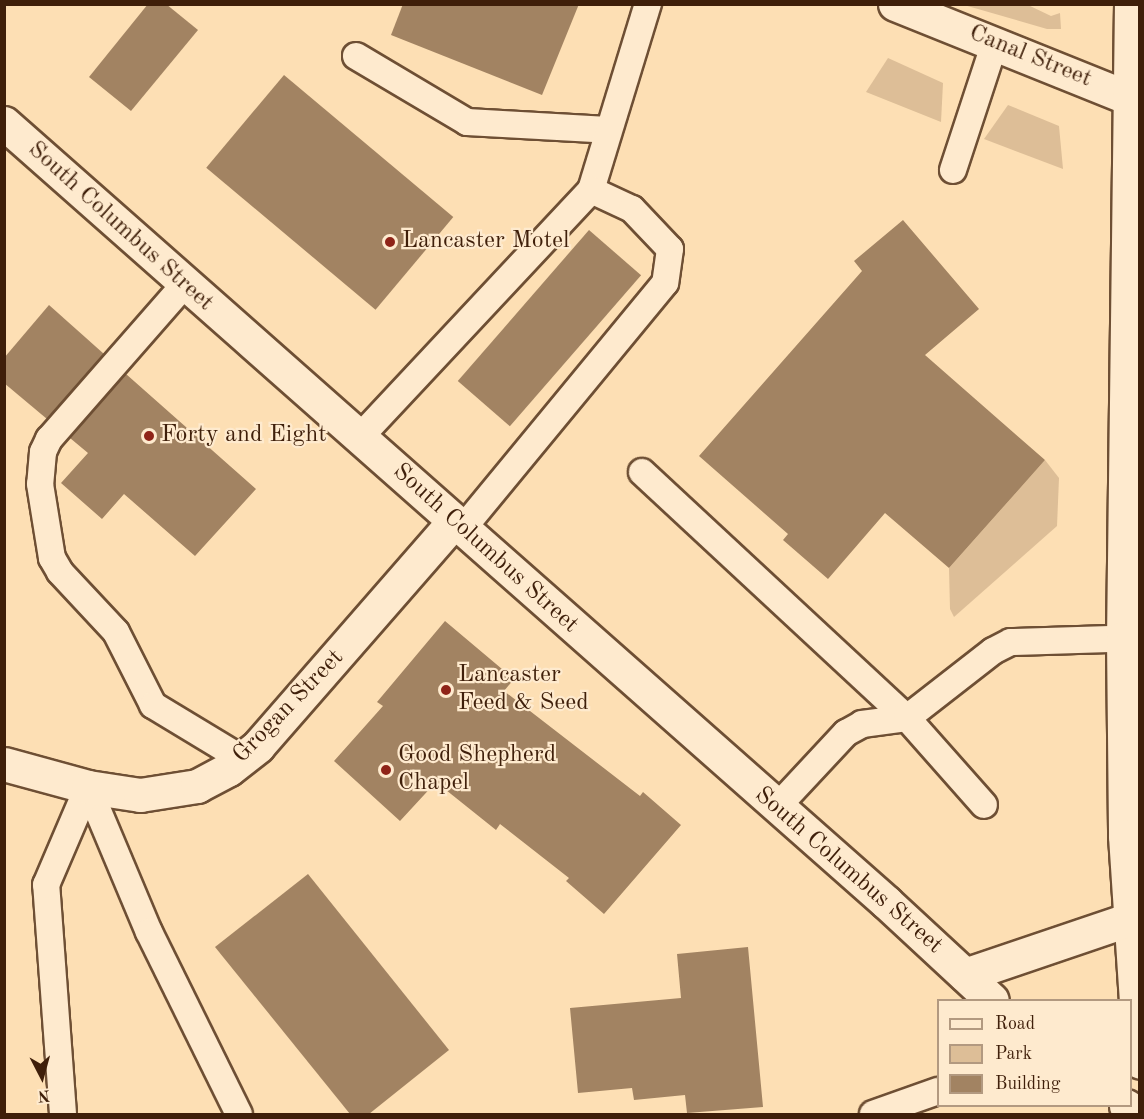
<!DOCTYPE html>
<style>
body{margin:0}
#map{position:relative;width:1144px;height:1119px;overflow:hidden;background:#fddfb4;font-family:"Old Standard TT",serif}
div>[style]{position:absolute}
.green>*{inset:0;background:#ddbe97}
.building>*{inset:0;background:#a28362;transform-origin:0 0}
.roads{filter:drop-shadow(2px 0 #6e4f34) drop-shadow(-2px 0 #6e4f34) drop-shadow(0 2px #6e4f34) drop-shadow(0 -2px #6e4f34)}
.lane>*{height:26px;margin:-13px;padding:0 13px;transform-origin:13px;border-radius:13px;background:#feeace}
.street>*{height:33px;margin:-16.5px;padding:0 16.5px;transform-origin:16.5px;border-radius:16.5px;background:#feeace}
.secondary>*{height:33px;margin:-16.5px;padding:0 16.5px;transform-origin:16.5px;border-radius:16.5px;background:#feeace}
.dots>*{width:16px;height:16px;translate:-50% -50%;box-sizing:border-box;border:3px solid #feeace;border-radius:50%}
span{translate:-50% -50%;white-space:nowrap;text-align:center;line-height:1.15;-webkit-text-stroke:4.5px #feeace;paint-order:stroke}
.street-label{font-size:24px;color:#3f1f0a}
.poi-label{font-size:24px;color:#3f1f0a}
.left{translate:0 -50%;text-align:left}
.frame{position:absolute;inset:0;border:6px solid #3f1f0a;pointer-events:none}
.legend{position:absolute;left:937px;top:999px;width:195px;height:108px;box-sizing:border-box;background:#feeace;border:2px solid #b29980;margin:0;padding:8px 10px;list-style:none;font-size:18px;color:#3f1f0a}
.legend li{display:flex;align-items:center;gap:12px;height:30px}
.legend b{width:30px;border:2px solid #b29980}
.north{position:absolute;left:12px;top:1047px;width:60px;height:60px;-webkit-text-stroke:4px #feeace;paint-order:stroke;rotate:174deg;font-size:16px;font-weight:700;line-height:24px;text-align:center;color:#3f1f0a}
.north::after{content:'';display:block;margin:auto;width:21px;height:27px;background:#3f1f0a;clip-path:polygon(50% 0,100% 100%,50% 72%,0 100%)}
</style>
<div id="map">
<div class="green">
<div style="clip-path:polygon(964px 5px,1028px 5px,1051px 16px,1060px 13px,1061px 29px,1047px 29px)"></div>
<div style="clip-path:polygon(888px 58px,943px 83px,941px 122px,866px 92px)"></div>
<div style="clip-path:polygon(1008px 105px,1059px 126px,1063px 169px,984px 139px)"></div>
<div style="clip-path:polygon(1045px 460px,1059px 478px,1057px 526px,954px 617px,950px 609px,949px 568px)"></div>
</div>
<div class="building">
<div style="clip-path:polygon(148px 4px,166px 4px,198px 30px,131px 111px,89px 77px)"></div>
<div style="clip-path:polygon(403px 4px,579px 4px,542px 95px,391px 35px)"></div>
<div style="left:284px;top:75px;width:221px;height:121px;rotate:40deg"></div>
<div style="clip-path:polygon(903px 220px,979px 309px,925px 355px,1045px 460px,949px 568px,885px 513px,828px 579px,783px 540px,788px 534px,699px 456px,862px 271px,854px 261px)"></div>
<div style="left:589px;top:230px;width:69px;height:200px;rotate:41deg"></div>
<div style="clip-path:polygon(49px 305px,104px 354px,47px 419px,4px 383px,4px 358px)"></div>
<div style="clip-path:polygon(126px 374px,256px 489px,195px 556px,124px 494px,102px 519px,61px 483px,88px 453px,70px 438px)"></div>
<div style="clip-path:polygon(445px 621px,514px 679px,504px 691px,640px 796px,643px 792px,681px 825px,604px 914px,566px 881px,569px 878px,500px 824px,496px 830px,436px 782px,400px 821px,334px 761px,383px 706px,377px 702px)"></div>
<div style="clip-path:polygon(308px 874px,449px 1050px,369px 1114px,350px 1114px,215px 947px)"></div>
<div style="clip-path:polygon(748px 947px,763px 1107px,687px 1113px,685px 1095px,634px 1100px,632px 1088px,578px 1093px,570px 1008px,681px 998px,677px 954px)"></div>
</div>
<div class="roads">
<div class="lane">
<div style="left:356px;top:56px;width:129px;rotate:30.7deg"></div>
<div style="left:467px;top:122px;width:141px;rotate:3.2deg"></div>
<div style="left:953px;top:170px;width:135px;rotate:-71.8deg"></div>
<div style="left:591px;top:190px;width:195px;rotate:-73deg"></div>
<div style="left:184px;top:285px;width:205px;rotate:131.2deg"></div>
<div style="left:49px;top:439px;width:14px;rotate:115deg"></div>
<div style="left:43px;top:452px;width:32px;rotate:95deg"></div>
<div style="left:40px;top:484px;width:75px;rotate:80.8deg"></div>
<div style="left:52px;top:558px;width:16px;rotate:60deg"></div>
<div style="left:60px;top:572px;width:82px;rotate:47deg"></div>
<div style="left:116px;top:632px;width:82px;rotate:63.1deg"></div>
<div style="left:153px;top:705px;width:104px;rotate:31.2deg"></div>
<div style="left:359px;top:438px;width:340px;rotate:-46.9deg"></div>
<div style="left:591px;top:190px;width:45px;rotate:24.9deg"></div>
<div style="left:632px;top:209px;width:55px;rotate:46.5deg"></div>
<div style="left:670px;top:249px;width:34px;rotate:98deg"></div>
<div style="left:665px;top:283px;width:319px;rotate:129.5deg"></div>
<div style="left:642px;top:472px;width:362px;rotate:42.9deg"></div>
<div style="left:907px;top:718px;width:116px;rotate:48.5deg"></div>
<div style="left:88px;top:787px;width:157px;rotate:67.2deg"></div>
<div style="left:149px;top:932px;width:203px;rotate:63.7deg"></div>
<div style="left:776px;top:808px;width:103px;rotate:-47deg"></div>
<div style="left:846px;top:733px;width:18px;rotate:-29deg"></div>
<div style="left:862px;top:724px;width:45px;rotate:-7.6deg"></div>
<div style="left:907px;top:718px;width:109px;rotate:-37.9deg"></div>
<div style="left:993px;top:651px;width:20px;rotate:-27deg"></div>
<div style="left:1011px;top:642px;width:129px;rotate:-1.8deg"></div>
<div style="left:63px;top:1114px;width:230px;rotate:-94.2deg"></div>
<div style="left:46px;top:885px;width:107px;rotate:-66.8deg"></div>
<div style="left:873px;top:1114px;width:69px;rotate:-19.5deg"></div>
</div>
<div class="street">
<div style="left:4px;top:764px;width:87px;rotate:15.3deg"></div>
<div style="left:88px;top:787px;width:53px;rotate:8.7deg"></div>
<div style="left:140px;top:795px;width:58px;rotate:-9deg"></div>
<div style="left:197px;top:786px;width:36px;rotate:-28deg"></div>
<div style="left:229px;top:769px;width:37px;rotate:-38deg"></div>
<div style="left:258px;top:746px;width:298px;rotate:-48.9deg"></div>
</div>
<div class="secondary">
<div style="left:895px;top:4px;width:252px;rotate:21.9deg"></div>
<div style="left:1131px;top:4px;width:634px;rotate:90.72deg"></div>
<div style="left:1123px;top:638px;width:198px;rotate:89.4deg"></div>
<div style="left:1125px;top:836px;width:226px;rotate:86.2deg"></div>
<div style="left:4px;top:123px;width:1177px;rotate:41.45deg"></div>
<div style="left:886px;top:902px;width:144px;rotate:42.8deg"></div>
<div style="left:965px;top:975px;width:174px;rotate:-18.7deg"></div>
<div style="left:1126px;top:1106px;width:15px;rotate:32deg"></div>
</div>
</div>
<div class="dots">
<div style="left:390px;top:242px;background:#8f2418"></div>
<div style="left:149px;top:436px;background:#8f2418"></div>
<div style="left:446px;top:690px;background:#8f2418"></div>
<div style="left:386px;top:770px;background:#8f2418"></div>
</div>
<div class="street-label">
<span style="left:1030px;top:57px;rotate:22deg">Canal Street</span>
<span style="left:120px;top:227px;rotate:42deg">South Columbus Street</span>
<span style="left:485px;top:549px;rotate:42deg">South Columbus Street</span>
<span style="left:289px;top:707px;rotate:-46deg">Grogan Street</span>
<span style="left:848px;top:871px;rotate:41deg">South Columbus Street</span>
</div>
<div class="poi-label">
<span class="left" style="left:402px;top:242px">Lancaster Motel</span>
<span class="left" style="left:161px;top:436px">Forty and Eight</span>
<span class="left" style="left:458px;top:690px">Lancaster<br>Feed &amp; Seed</span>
<span class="left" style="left:398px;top:770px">Good Shepherd<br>Chapel</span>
</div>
<div class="frame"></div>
<ul class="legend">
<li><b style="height:8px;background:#feeace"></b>Road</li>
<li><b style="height:16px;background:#ddbe97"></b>Park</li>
<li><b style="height:16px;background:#a28362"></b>Building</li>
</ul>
<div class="north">N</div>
</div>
